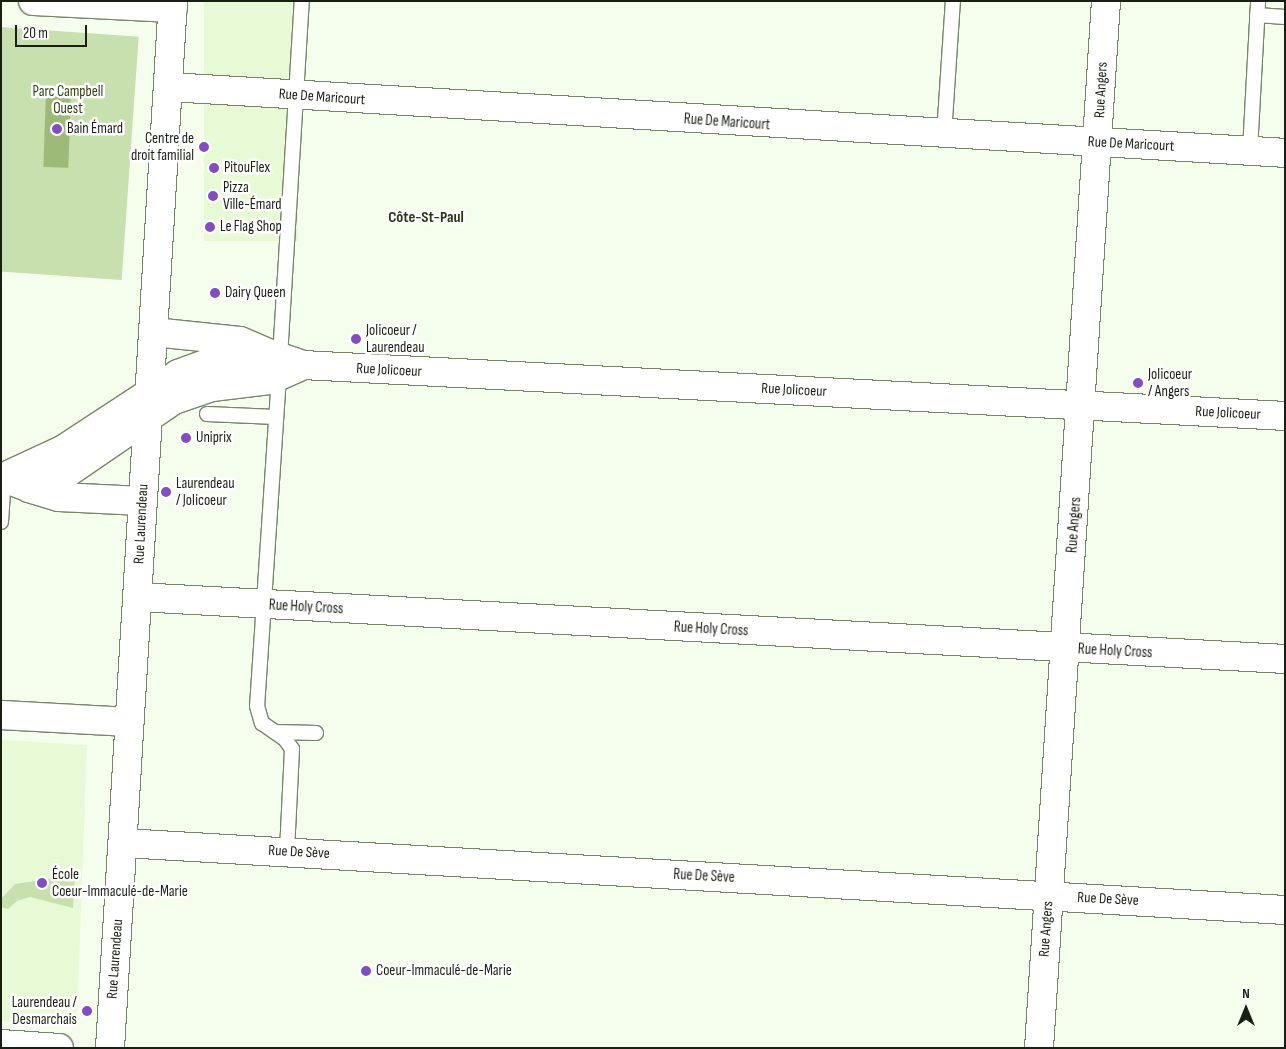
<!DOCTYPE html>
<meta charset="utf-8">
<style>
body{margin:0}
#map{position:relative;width:1286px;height:1049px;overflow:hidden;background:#f5feec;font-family:"Sofia Sans Condensed",sans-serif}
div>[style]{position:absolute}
.built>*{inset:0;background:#e8fad5;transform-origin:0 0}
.green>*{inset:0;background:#c8dfae;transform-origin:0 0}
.water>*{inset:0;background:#9dba79;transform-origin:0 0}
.roads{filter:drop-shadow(1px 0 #78856a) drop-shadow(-1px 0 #78856a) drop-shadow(0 1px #78856a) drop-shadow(0 -1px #78856a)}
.lane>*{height:14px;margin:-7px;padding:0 7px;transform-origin:7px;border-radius:7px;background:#fff}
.street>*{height:28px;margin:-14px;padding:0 14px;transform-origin:14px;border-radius:14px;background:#fff}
.secondary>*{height:28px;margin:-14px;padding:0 14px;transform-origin:14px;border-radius:14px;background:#fff}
.dots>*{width:14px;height:14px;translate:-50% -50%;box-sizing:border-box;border:2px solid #fff;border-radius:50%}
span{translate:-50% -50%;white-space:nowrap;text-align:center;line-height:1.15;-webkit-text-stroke:5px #fff;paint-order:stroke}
.street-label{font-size:15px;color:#1a1f14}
.park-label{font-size:15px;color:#304314}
.poi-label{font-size:15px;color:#1a1f14}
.left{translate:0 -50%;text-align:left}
.right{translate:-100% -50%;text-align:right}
.neighbourhood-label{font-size:16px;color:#2a351d;font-weight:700}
.frame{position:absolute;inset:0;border:2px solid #1a1f14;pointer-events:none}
.north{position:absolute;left:1221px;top:984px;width:50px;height:50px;-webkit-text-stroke:4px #fff;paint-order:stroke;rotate:0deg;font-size:14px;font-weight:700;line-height:20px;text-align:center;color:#1a1f14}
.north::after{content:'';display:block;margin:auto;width:18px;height:22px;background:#1a1f14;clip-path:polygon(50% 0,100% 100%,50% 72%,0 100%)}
.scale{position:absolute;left:15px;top:25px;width:72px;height:22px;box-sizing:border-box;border:2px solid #1a1f14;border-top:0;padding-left:6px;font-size:15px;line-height:18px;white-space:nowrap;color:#1a1f14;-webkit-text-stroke:4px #fff;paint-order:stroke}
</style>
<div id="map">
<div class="built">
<div style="left:204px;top:1px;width:94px;height:240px"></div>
<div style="clip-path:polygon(1px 740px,87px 745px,77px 1020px,72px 1025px,1px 1021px)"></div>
</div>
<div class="green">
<div style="left:1px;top:27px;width:138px;height:244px;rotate:4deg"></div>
<div style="clip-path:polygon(75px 875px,73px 908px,30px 897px,17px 901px,8px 909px,1px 907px,1px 899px,15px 884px)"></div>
</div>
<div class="water">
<div style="left:46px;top:91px;width:25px;height:76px;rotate:2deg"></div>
</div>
<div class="roads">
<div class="lane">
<div style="left:1257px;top:15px;width:28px;rotate:4deg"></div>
<div style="left:944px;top:135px;width:134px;rotate:-86.2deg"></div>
<div style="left:1250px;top:151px;width:150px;rotate:-86.9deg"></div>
<div style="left:280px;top:357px;width:357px;rotate:-86.5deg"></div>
<div style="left:279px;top:376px;width:331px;rotate:93.8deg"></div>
<div style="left:257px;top:706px;width:18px;rotate:74deg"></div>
<div style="left:262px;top:723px;width:28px;rotate:35deg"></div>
<div style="left:285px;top:739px;width:12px;rotate:55deg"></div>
<div style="left:292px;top:749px;width:102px;rotate:92.8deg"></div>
<div style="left:207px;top:414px;width:69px;rotate:2.5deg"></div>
<div style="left:1px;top:522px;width:45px;rotate:-86.2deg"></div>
<div style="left:275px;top:732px;width:41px;rotate:1.4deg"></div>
</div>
<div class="street">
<div style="left:33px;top:1px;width:140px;rotate:2.9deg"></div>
<div style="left:169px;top:87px;width:1118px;rotate:3.38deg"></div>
<div style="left:153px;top:332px;width:87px;rotate:5.9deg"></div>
<div style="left:240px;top:341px;width:34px;rotate:23deg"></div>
<div style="left:29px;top:488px;width:31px;rotate:17deg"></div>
<div style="left:59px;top:497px;width:83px;rotate:2.8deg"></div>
<div style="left:137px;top:597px;width:1150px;rotate:3.09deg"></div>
<div style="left:1px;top:715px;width:128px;rotate:3.1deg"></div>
<div style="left:123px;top:843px;width:1164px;rotate:3.3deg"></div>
<div style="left:1px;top:1044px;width:58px;rotate:3.9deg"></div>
<div style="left:110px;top:1048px;width:1049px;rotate:-86.56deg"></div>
<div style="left:1039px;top:1048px;width:1049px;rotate:-86.34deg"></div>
</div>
<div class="secondary">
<div style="left:1px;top:477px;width:30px;rotate:21deg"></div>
<div style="left:29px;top:488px;width:33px;rotate:-18deg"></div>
<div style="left:60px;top:478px;width:138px;rotate:-34.4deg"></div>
<div style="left:174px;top:400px;width:40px;rotate:-18.9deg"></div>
<div style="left:212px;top:387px;width:58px;rotate:-6.9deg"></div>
<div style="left:270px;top:380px;width:36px;rotate:-24deg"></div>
<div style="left:4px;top:477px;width:66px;rotate:-25deg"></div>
<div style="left:64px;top:449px;width:136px;rotate:-33.3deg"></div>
<div style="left:178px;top:374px;width:30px;rotate:-20deg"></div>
<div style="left:206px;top:364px;width:66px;rotate:-8.7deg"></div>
<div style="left:271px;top:354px;width:34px;rotate:19deg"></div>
<div style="left:303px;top:365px;width:983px;rotate:2.97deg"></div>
</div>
</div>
<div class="dots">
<div style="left:57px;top:129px;background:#804dc5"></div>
<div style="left:204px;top:147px;background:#804dc5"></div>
<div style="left:214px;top:168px;background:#804dc5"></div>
<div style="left:213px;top:196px;background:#804dc5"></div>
<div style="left:210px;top:227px;background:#804dc5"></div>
<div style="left:215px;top:293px;background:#804dc5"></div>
<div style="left:356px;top:339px;background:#804dc5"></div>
<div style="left:1138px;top:383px;background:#804dc5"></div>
<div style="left:186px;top:438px;background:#804dc5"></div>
<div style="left:166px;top:492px;background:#804dc5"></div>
<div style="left:42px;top:883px;background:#804dc5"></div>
<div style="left:366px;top:971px;background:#804dc5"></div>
<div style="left:87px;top:1011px;background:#804dc5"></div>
</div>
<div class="street-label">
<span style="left:1101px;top:90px;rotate:-87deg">Rue Angers</span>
<span style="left:322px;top:97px;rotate:4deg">Rue De Maricourt</span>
<span style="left:727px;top:122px;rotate:4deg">Rue De Maricourt</span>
<span style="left:1131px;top:144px;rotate:3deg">Rue De Maricourt</span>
<span style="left:389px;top:370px;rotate:3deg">Rue Jolicoeur</span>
<span style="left:794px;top:390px;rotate:3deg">Rue Jolicoeur</span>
<span style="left:1228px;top:413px;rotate:3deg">Rue Jolicoeur</span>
<span style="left:141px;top:524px;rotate:-87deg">Rue Laurendeau</span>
<span style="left:1074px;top:525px;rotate:-86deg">Rue Angers</span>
<span style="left:306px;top:607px;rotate:3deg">Rue Holy Cross</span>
<span style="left:711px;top:629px;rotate:3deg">Rue Holy Cross</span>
<span style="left:1115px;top:651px;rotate:3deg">Rue Holy Cross</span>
<span style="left:299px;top:852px;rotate:3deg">Rue De Sève</span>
<span style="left:704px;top:876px;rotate:3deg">Rue De Sève</span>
<span style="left:1108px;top:899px;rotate:3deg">Rue De Sève</span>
<span style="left:1046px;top:929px;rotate:-86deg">Rue Angers</span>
<span style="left:115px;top:959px;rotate:-86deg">Rue Laurendeau</span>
</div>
<div class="park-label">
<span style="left:68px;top:100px">Parc Campbell<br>Ouest</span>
</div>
<div class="poi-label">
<span class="left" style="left:67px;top:129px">Bain Émard</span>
<span class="right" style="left:194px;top:147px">Centre de<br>droit familial</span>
<span class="left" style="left:224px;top:168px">PitouFlex</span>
<span class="left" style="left:223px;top:196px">Pizza<br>Ville-Émard</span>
<span class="left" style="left:220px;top:227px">Le Flag Shop</span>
<span class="left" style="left:225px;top:293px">Dairy Queen</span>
<span class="left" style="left:366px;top:339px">Jolicoeur /<br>Laurendeau</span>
<span class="left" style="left:1148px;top:383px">Jolicoeur<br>/ Angers</span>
<span class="left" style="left:196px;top:438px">Uniprix</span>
<span class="left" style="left:176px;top:492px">Laurendeau<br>/ Jolicoeur</span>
<span class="left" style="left:52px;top:883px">École<br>Coeur-Immaculé-de-Marie</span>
<span class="left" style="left:376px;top:971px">Coeur-Immaculé-de-Marie</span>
<span class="right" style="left:77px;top:1011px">Laurendeau /<br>Desmarchais</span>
</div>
<div class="neighbourhood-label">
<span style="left:426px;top:218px">Côte-St-Paul</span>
</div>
<div class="frame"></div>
<div class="north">N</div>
<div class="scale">20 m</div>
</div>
